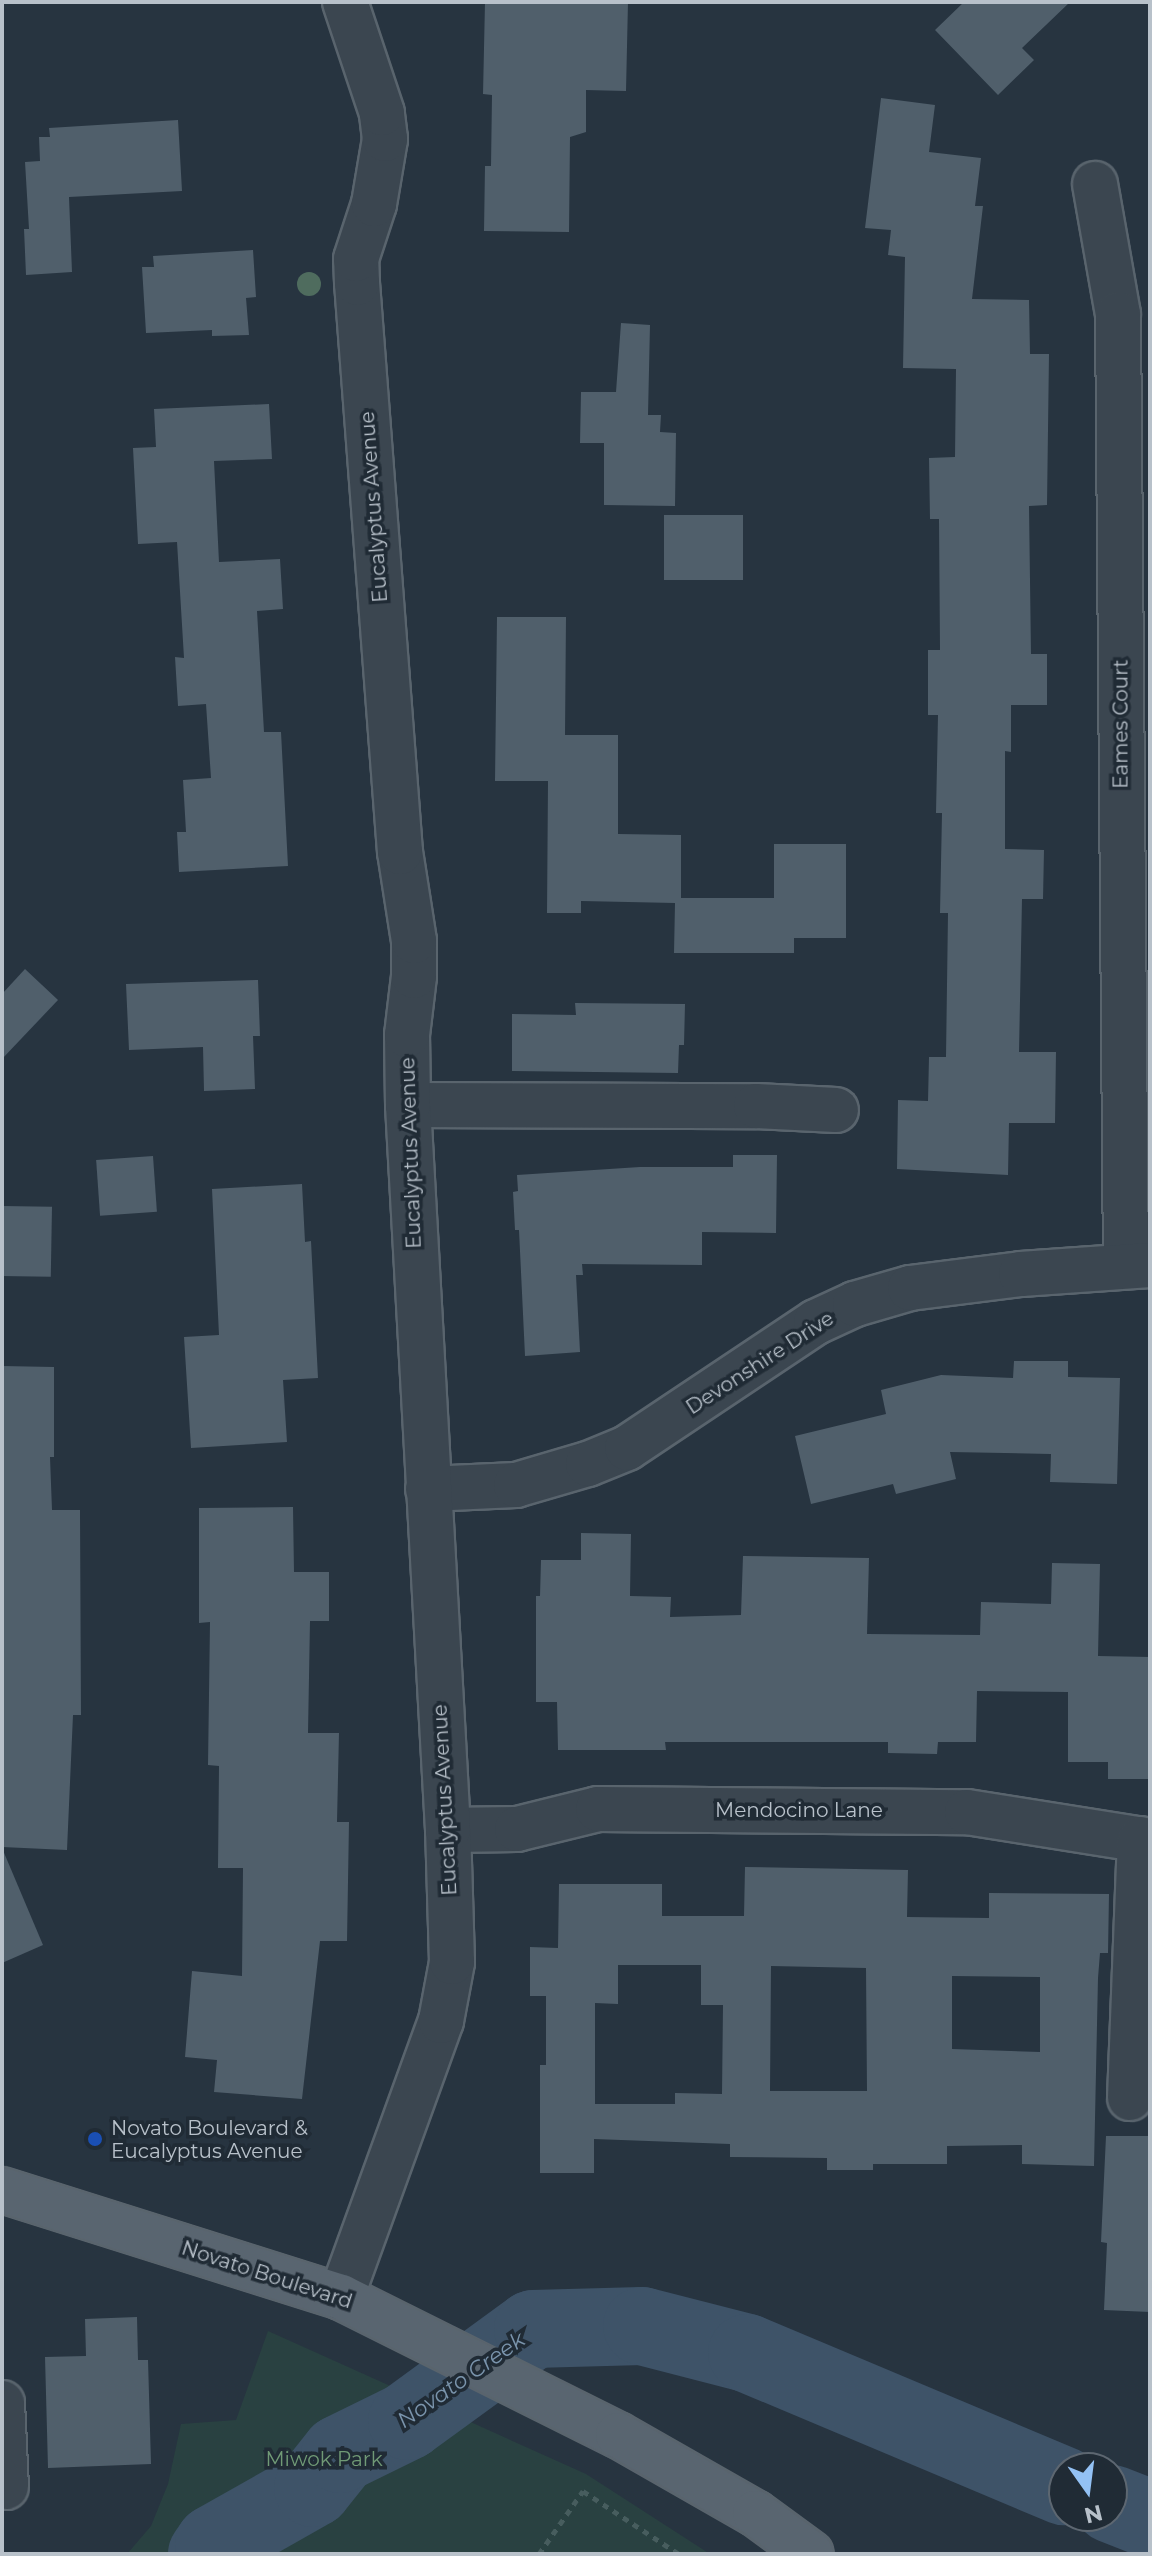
<!DOCTYPE html>
<style>
body{margin:0}
#map{position:relative;width:1152px;height:2556px;overflow:hidden;background:#273440;font-family:Montserrat,sans-serif}
div>[style]{position:absolute}
.green>*{inset:0;background:#294141}
.river>*{height:78px;margin:-39px;padding:0 39px;transform-origin:39px;border-radius:39px;background:#3e5368}
.building>*{inset:0;background:#505f6b;transform-origin:0 0}
.path>*{height:5px;margin-top:-2.5px;transform-origin:0;background:repeating-linear-gradient(90deg,#475d5e 0 6px,transparent 0 12px)}
.roads{filter:drop-shadow(2px 0 #59646d) drop-shadow(-2px 0 #59646d) drop-shadow(0 2px #59646d) drop-shadow(0 -2px #59646d)}
.minor>*{height:44px;margin:-22px;padding:0 22px;transform-origin:22px;border-radius:22px;background:#3b4650}
.major>*{height:44px;margin:-22px;padding:0 22px;transform-origin:22px;border-radius:22px;background:#596570}
.trees>*{width:24px;height:24px;margin:-12px;border-radius:50%;background:#4f6c5e}
.dots>*{width:22px;height:22px;translate:-50% -50%;box-sizing:border-box;border:4px solid #202b35;border-radius:50%}
span{translate:-50% -50%;white-space:nowrap;text-align:center;line-height:1.15;-webkit-text-stroke:7px #202b35;paint-order:stroke}
.street-label{font-size:20px;color:#b8c1ca}
.poi-label{font-size:20px;color:#b8c1ca}
.left{translate:0 -50%;text-align:left}
.park-label{font-size:20px;color:#709a76}
.water-label{font-size:22px;color:#7a94ac;font-style:italic}
.frame{position:absolute;inset:0;border:4px solid #b8c1ca;pointer-events:none}
.north{position:absolute;left:1048px;top:2452px;width:80px;height:80px;box-sizing:border-box;background:#202b35;border:2px solid #5d6771;border-radius:50%;rotate:166deg;font-size:22px;font-weight:700;line-height:32px;text-align:center;color:#b8c1ca}
.north::after{content:'';display:block;margin:auto;width:28px;height:36px;background:#93c1f4;clip-path:polygon(50% 0,100% 100%,50% 72%,0 100%)}
</style>
<div id="map">
<div class="green">
<div style="clip-path:polygon(268px 2331px,586px 2474px,710px 2554px,127px 2554px,151px 2526px,168px 2484px,181px 2424px,236px 2420px)"></div>
</div>
<div class="river">
<div style="left:1112px;top:2504px;width:41px;rotate:21.5deg"></div>
<div style="left:207px;top:2554px;width:12px;rotate:-55deg"></div>
<div style="left:214px;top:2544px;width:114px;rotate:-29.5deg"></div>
<div style="left:313px;top:2488px;width:43px;rotate:-51.5deg"></div>
<div style="left:340px;top:2454px;width:75px;rotate:-26.2deg"></div>
<div style="left:407px;top:2421px;width:156px;rotate:-36.1deg"></div>
<div style="left:533px;top:2329px;width:109px;rotate:-1.6deg"></div>
<div style="left:642px;top:2326px;width:108px;rotate:14.4deg"></div>
<div style="left:747px;top:2353px;width:344px;rotate:22.8deg"></div>
</div>
<div class="building">
<div style="clip-path:polygon(485px 2px,628px 2px,626px 91px,586px 90px,586px 132px,570px 137px,569px 232px,484px 231px,485px 166px,491px 166px,492px 95px,483px 94px)"></div>
<div style="clip-path:polygon(964px 2px,1070px 2px,1022px 48px,1034px 60px,998px 95px,935px 30px)"></div>
<div style="clip-path:polygon(881px 98px,935px 105px,929px 152px,981px 158px,975px 206px,983px 206px,972px 299px,1029px 300px,1030px 354px,1049px 354px,1047px 505px,1029px 506px,1031px 654px,1047px 654px,1047px 705px,1011px 705px,1011px 752px,1005px 751px,1005px 849px,1044px 850px,1043px 899px,1022px 899px,1019px 1052px,1056px 1052px,1055px 1123px,1009px 1123px,1008px 1175px,897px 1169px,898px 1100px,928px 1101px,929px 1057px,946px 1057px,948px 913px,940px 913px,942px 813px,936px 813px,938px 715px,928px 715px,928px 650px,940px 650px,939px 519px,930px 519px,929px 458px,955px 457px,956px 369px,903px 368px,905px 257px,888px 255px,891px 230px,865px 228px)"></div>
<div style="clip-path:polygon(178px 120px,182px 191px,69px 197px,72px 272px,26px 275px,24px 229px,29px 229px,25px 162px,40px 161px,39px 137px,50px 137px,49px 128px)"></div>
<div style="clip-path:polygon(253px 250px,256px 297px,246px 298px,249px 335px,212px 336px,212px 330px,146px 333px,142px 267px,154px 267px,153px 256px)"></div>
<div style="clip-path:polygon(621px 323px,650px 325px,648px 415px,661px 415px,660px 432px,676px 433px,675px 506px,604px 505px,604px 443px,580px 443px,581px 392px,616px 392px)"></div>
<div style="clip-path:polygon(269px 404px,272px 459px,214px 461px,219px 562px,280px 559px,283px 609px,257px 611px,264px 732px,281px 732px,288px 866px,179px 872px,177px 832px,186px 832px,183px 780px,211px 778px,206px 704px,178px 706px,175px 657px,184px 658px,177px 542px,138px 544px,133px 448px,156px 447px,154px 409px)"></div>
<div style="left:664px;top:515px;width:79px;height:65px"></div>
<div style="clip-path:polygon(497px 617px,566px 617px,565px 735px,618px 735px,618px 834px,681px 835px,681px 898px,774px 898px,774px 844px,846px 844px,846px 938px,794px 938px,794px 953px,674px 953px,675px 903px,581px 901px,581px 913px,547px 913px,548px 781px,495px 781px)"></div>
<div style="clip-path:polygon(25px 969px,58px 1000px,2px 1059px,2px 994px)"></div>
<div style="clip-path:polygon(258px 980px,260px 1036px,253px 1036px,255px 1089px,204px 1091px,203px 1047px,129px 1050px,126px 984px)"></div>
<div style="clip-path:polygon(575px 1003px,685px 1004px,684px 1045px,679px 1045px,678px 1073px,512px 1071px,512px 1014px,576px 1015px)"></div>
<div style="clip-path:polygon(733px 1155px,777px 1155px,776px 1233px,702px 1232px,702px 1265px,582px 1264px,583px 1275px,576px 1275px,580px 1352px,525px 1356px,519px 1230px,515px 1230px,513px 1192px,518px 1191px,517px 1175px,640px 1167px,733px 1167px)"></div>
<div style="left:153px;top:1156px;width:56px;height:57px;rotate:86deg"></div>
<div style="clip-path:polygon(302px 1184px,305px 1242px,311px 1241px,318px 1378px,283px 1380px,287px 1442px,191px 1448px,184px 1337px,219px 1335px,212px 1189px)"></div>
<div style="left:2px;top:1206px;width:50px;height:70px;rotate:1deg"></div>
<div style="clip-path:polygon(1014px 1361px,1068px 1361px,1068px 1377px,1120px 1378px,1117px 1484px,1050px 1482px,1051px 1454px,950px 1452px,956px 1479px,896px 1494px,893px 1484px,811px 1504px,795px 1436px,886px 1414px,881px 1390px,941px 1375px,1013px 1378px)"></div>
<div style="clip-path:polygon(2px 1366px,54px 1367px,54px 1457px,50px 1457px,52px 1510px,80px 1510px,81px 1715px,73px 1715px,67px 1850px,2px 1847px)"></div>
<div style="clip-path:polygon(293px 1507px,294px 1572px,329px 1572px,329px 1621px,310px 1621px,308px 1733px,339px 1733px,337px 1822px,349px 1822px,347px 1941px,320px 1941px,302px 2099px,214px 2092px,217px 2060px,185px 2057px,192px 1971px,242px 1976px,243px 1868px,218px 1868px,219px 1766px,208px 1765px,210px 1622px,199px 1623px,199px 1508px)"></div>
<div style="clip-path:polygon(581px 1533px,631px 1534px,630px 1596px,671px 1597px,670px 1617px,741px 1615px,743px 1556px,869px 1558px,867px 1634px,980px 1635px,981px 1602px,1051px 1604px,1052px 1563px,1100px 1564px,1098px 1656px,1150px 1657px,1150px 1779px,1108px 1779px,1108px 1762px,1068px 1762px,1068px 1692px,977px 1691px,976px 1742px,938px 1742px,937px 1754px,888px 1753px,888px 1742px,665px 1742px,666px 1750px,558px 1750px,557px 1702px,536px 1702px,536px 1596px,540px 1596px,541px 1560px,581px 1560px)"></div>
<div style="clip-path:polygon(2px 1848px,43px 1945px,2px 1963px)"></div>
<div style="clip-path:polygon(evenodd,745px 1867px,908px 1870px,907px 1917px,989px 1918px,989px 1893px,1109px 1894px,1108px 1953px,1100px 1953px,1098px 1978px,1094px 2166px,1022px 2164px,1022px 2145px,947px 2146px,947px 2164px,873px 2164px,873px 2170px,827px 2170px,827px 2158px,730px 2157px,730px 2144px,594px 2139px,594px 2173px,540px 2173px,540px 2065px,546px 2065px,546px 1996px,530px 1996px,530px 1947px,558px 1948px,559px 1884px,662px 1884px,662px 1916px,744px 1916px,745px 1867px,618px 1965px,701px 1965px,701px 2005px,723px 2005px,722px 2094px,675px 2093px,675px 2104px,595px 2104px,595px 2003px,618px 2004px,618px 1965px,745px 1867px,771px 1966px,866px 1968px,867px 2091px,770px 2091px,771px 1966px,745px 1867px,952px 1976px,1040px 1977px,1040px 2052px,952px 2049px,952px 1976px)"></div>
<div style="clip-path:polygon(1106px 2136px,1150px 2136px,1150px 2312px,1104px 2310px,1107px 2243px,1101px 2242px)"></div>
<div style="clip-path:polygon(137px 2317px,138px 2360px,148px 2360px,151px 2464px,48px 2468px,45px 2357px,86px 2356px,85px 2319px)"></div>
</div>
<div class="path">
<div style="left:539px;top:2554px;width:77px;rotate:-55.1deg"></div>
<div style="left:583px;top:2491px;width:115px;rotate:33.3deg"></div>
</div>
<div class="roads">
<div class="minor">
<div style="left:1095px;top:184px;width:132px;rotate:80deg"></div>
<div style="left:1118px;top:314px;width:951px;rotate:89.52deg"></div>
<div style="left:408px;top:1105px;width:348px;rotate:0.2deg"></div>
<div style="left:756px;top:1106px;width:80px;rotate:2.9deg"></div>
<div style="left:428px;top:1489px;width:88px;rotate:-2.6deg"></div>
<div style="left:516px;top:1485px;width:75px;rotate:-16.3deg"></div>
<div style="left:588px;top:1464px;width:42px;rotate:-22.3deg"></div>
<div style="left:627px;top:1448px;width:227px;rotate:-33.7deg"></div>
<div style="left:816px;top:1322px;width:43px;rotate:-24.8deg"></div>
<div style="left:855px;top:1304px;width:57px;rotate:-16.2deg"></div>
<div style="left:910px;top:1288px;width:112px;rotate:-7.2deg"></div>
<div style="left:1021px;top:1274px;width:129px;rotate:-4deg"></div>
<div style="left:448px;top:1830px;width:69px;rotate:-0.8deg"></div>
<div style="left:517px;top:1829px;width:83px;rotate:-13.9deg"></div>
<div style="left:598px;top:1809px;width:369px;rotate:0.5deg"></div>
<div style="left:967px;top:1812px;width:185px;rotate:9deg"></div>
<div style="left:1130px;top:2098px;width:259px;rotate:-87.8deg"></div>
<div style="left:341px;top:2297px;width:294px;rotate:-70.1deg"></div>
<div style="left:441px;top:2021px;width:60px;rotate:-79.4deg"></div>
<div style="left:452px;top:1962px;width:132px;rotate:-91.7deg"></div>
<div style="left:448px;top:1830px;width:726px;rotate:-93.16deg"></div>
<div style="left:408px;top:1105px;width:70px;rotate:-90.8deg"></div>
<div style="left:407px;top:1035px;width:59px;rotate:-83.2deg"></div>
<div style="left:414px;top:976px;width:35px;rotate:-90deg"></div>
<div style="left:414px;top:941px;width:90px;rotate:-98.9deg"></div>
<div style="left:400px;top:852px;width:571px;rotate:-94.32deg"></div>
<div style="left:357px;top:283px;width:24px;rotate:-92deg"></div>
<div style="left:356px;top:259px;width:58px;rotate:-71.9deg"></div>
<div style="left:374px;top:204px;width:66px;rotate:-80.4deg"></div>
<div style="left:385px;top:139px;width:26px;rotate:-97deg"></div>
<div style="left:382px;top:113px;width:117px;rotate:-108.4deg"></div>
<div style="left:2px;top:2403px;width:84px;rotate:87.3deg"></div>
</div>
<div class="major">
<div style="left:2px;top:2190px;width:355px;rotate:17.5deg"></div>
<div style="left:341px;top:2297px;width:309px;rotate:26.5deg"></div>
<div style="left:618px;top:2435px;width:158px;rotate:29.7deg"></div>
<div style="left:755px;top:2513px;width:69px;rotate:36.2deg"></div>
</div>
</div>
<div class="trees">
<div style="left:309px;top:284px"></div>
</div>
<div class="dots">
<div style="left:95px;top:2139px;background:#1a4fb4"></div>
</div>
<div class="street-label">
<span style="left:374px;top:507px;rotate:-94deg">Eucalyptus Avenue</span>
<span style="left:1121px;top:724px;rotate:-90deg">Eames Court</span>
<span style="left:411px;top:1153px;rotate:-92deg">Eucalyptus Avenue</span>
<span style="left:760px;top:1363px;rotate:-33deg">Devonshire Drive</span>
<span style="left:445px;top:1800px;rotate:-93deg">Eucalyptus Avenue</span>
<span style="left:799px;top:1810px">Mendocino Lane</span>
<span style="left:267px;top:2275px;rotate:18deg">Novato Boulevard</span>
</div>
<div class="poi-label">
<span class="left" style="left:111px;top:2140px">Novato Boulevard &amp;<br>Eucalyptus Avenue</span>
</div>
<div class="park-label">
<span style="left:324px;top:2459px">Miwok Park</span>
</div>
<div class="water-label">
<span style="left:461px;top:2380px;rotate:-35deg">Novato Creek</span>
</div>
<div class="frame"></div>
<div class="north">N</div>
</div>
